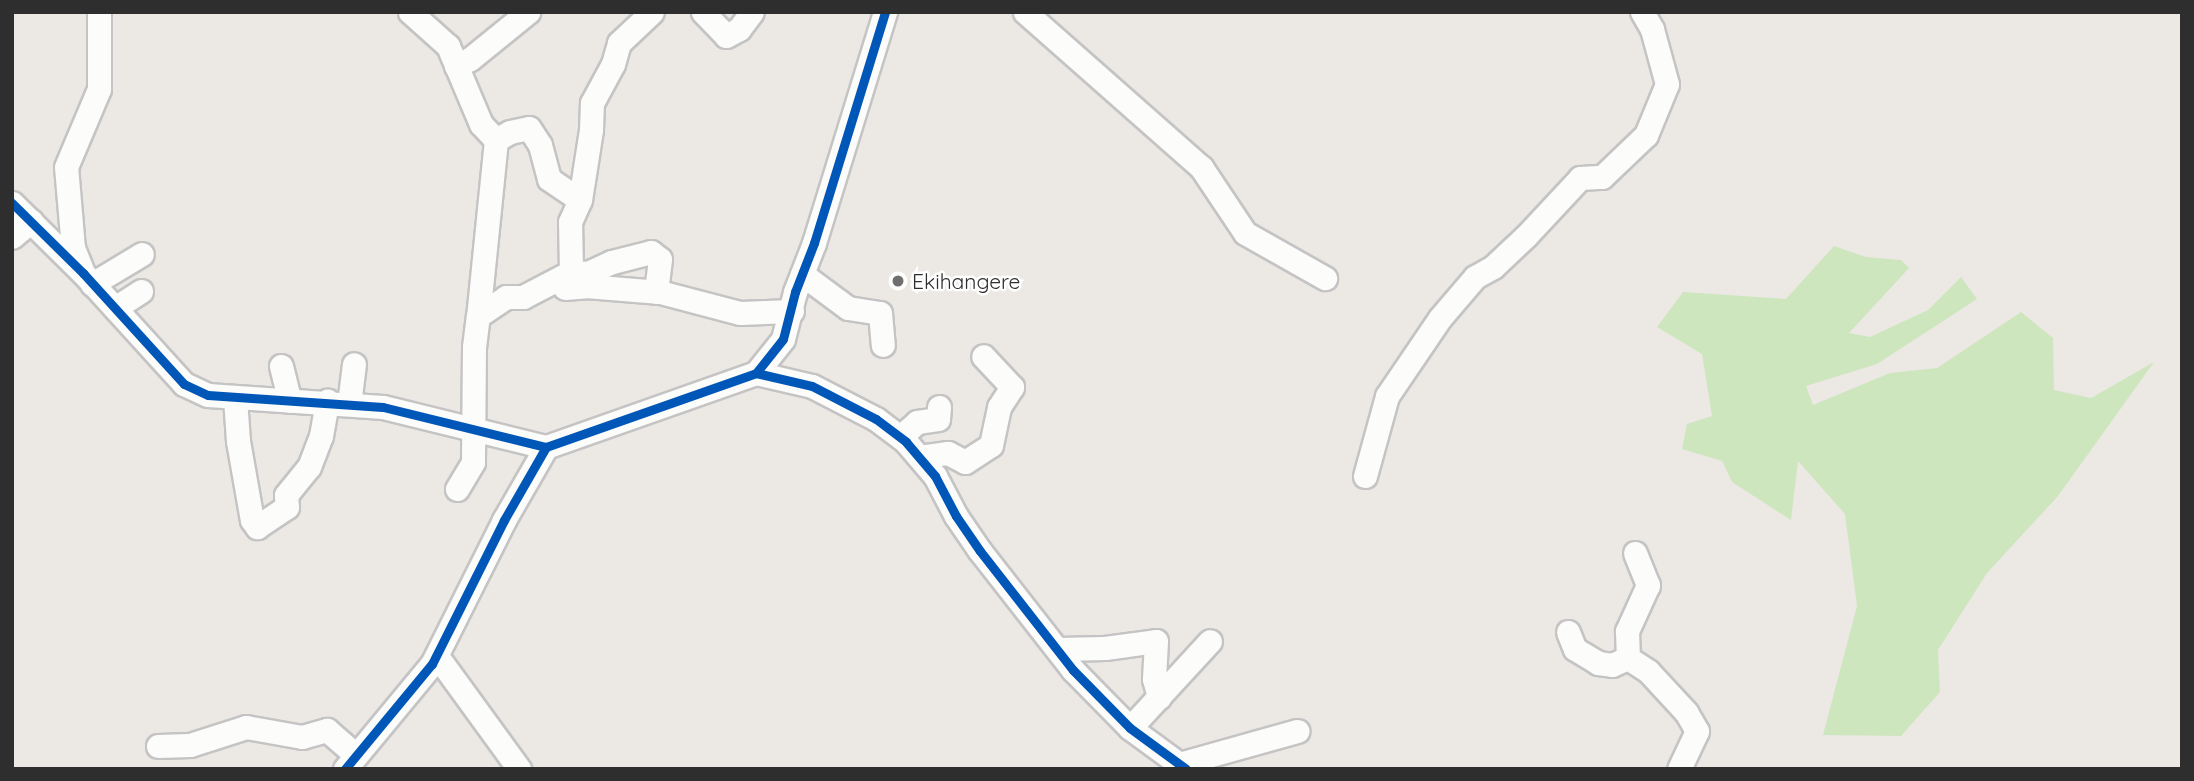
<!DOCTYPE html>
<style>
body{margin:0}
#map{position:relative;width:2194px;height:781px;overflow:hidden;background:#ece8e4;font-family:Quicksand,sans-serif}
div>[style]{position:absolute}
.green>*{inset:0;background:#cee6be}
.roads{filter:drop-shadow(2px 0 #c5c4c5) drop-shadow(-2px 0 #c5c4c5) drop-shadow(0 2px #c5c4c5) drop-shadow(0 -2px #c5c4c5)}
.minor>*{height:23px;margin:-11.5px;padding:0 11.5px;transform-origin:11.5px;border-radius:11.5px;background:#fcfcfb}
.cycleway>*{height:9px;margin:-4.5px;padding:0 4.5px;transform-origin:4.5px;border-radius:4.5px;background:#0057b8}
.dots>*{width:19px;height:19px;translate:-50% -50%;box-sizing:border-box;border:4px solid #fff;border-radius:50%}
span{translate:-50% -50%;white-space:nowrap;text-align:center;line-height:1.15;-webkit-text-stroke:5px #fff;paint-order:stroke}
.poi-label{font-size:21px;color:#2e2e2e}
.left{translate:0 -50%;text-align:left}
.frame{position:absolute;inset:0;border:14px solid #2e2e2e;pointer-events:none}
</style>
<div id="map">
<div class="green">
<div style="clip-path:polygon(1834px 246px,1866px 257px,1901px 260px,1909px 268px,1849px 333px,1870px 337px,1928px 310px,1961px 277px,1977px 299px,1877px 364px,1806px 386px,1813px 405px,1890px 373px,1937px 368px,2021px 312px,2053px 338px,2054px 390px,2091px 398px,2154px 362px,2058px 496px,1987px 573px,1938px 650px,1940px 692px,1901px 736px,1823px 735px,1857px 606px,1845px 514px,1798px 461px,1791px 520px,1732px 482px,1722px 461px,1682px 449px,1687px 424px,1712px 416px,1702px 354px,1657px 327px,1683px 292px,1786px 299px)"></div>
</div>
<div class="roads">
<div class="minor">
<div style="left:410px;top:12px;width:51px;rotate:41.8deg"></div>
<div style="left:448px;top:46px;width:85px;rotate:67.1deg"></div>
<div style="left:481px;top:124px;width:22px;rotate:47deg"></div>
<div style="left:496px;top:140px;width:177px;rotate:95.8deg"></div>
<div style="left:703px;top:12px;width:33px;rotate:46deg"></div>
<div style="left:726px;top:36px;width:15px;rotate:-28deg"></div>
<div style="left:739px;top:29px;width:21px;rotate:-53deg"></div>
<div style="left:1025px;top:12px;width:235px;rotate:41.4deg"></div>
<div style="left:1201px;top:167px;width:79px;rotate:56.3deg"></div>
<div style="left:1245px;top:233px;width:92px;rotate:29.4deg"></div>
<div style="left:456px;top:66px;width:16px;rotate:-27deg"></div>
<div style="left:470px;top:59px;width:75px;rotate:-39deg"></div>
<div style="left:496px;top:140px;width:16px;rotate:-30deg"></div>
<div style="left:510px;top:132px;width:19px;rotate:-12deg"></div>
<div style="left:529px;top:128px;width:20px;rotate:57deg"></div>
<div style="left:540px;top:145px;width:35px;rotate:75deg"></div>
<div style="left:549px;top:179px;width:37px;rotate:34deg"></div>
<div style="left:12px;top:203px;width:100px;rotate:44.6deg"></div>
<div style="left:83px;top:273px;width:150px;rotate:47.7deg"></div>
<div style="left:184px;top:384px;width:26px;rotate:25deg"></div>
<div style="left:208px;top:395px;width:175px;rotate:3.9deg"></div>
<div style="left:383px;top:407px;width:168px;rotate:13.8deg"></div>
<div style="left:12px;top:237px;width:25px;rotate:-40deg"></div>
<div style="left:82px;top:270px;width:24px;rotate:-112deg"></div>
<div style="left:73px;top:248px;width:81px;rotate:-94.9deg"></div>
<div style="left:66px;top:167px;width:85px;rotate:-67.1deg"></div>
<div style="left:99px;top:89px;width:77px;rotate:-90deg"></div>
<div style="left:571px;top:272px;width:50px;rotate:-91.1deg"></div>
<div style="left:570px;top:222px;width:24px;rotate:-66deg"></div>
<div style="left:580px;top:200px;width:71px;rotate:-81.1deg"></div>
<div style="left:591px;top:130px;width:27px;rotate:-88deg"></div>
<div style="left:592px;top:103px;width:44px;rotate:-61.7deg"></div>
<div style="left:613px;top:64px;width:22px;rotate:-74deg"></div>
<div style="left:619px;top:43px;width:45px;rotate:-43.2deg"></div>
<div style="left:802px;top:274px;width:57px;rotate:36.5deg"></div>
<div style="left:848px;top:308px;width:32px;rotate:9deg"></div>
<div style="left:880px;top:313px;width:32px;rotate:85deg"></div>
<div style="left:92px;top:284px;width:58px;rotate:-31deg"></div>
<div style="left:565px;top:288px;width:21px;rotate:-5deg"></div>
<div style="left:586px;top:286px;width:74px;rotate:4.6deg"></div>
<div style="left:660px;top:292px;width:83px;rotate:14.7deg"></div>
<div style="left:740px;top:313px;width:52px;rotate:-2.2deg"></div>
<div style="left:115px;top:308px;width:31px;rotate:-33deg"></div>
<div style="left:281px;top:366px;width:36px;rotate:76deg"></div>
<div style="left:756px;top:373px;width:57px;rotate:13.1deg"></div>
<div style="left:812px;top:386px;width:72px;rotate:27.3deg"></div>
<div style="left:876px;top:419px;width:38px;rotate:37deg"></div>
<div style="left:906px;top:442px;width:45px;rotate:49.5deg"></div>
<div style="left:935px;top:476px;width:45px;rotate:62.3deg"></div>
<div style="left:956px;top:516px;width:42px;rotate:55.6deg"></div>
<div style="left:980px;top:551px;width:151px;rotate:52deg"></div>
<div style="left:1073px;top:670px;width:81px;rotate:45.5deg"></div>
<div style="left:1130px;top:728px;width:69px;rotate:36.2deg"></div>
<div style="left:235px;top:398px;width:43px;rotate:86deg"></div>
<div style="left:238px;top:441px;width:80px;rotate:80deg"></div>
<div style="left:252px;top:520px;width:9px;rotate:54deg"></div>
<div style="left:257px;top:527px;width:36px;rotate:-34deg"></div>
<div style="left:287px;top:507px;width:12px;rotate:-95deg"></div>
<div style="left:286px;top:495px;width:36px;rotate:-51deg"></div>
<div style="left:309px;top:467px;width:33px;rotate:-69deg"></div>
<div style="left:321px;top:436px;width:36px;rotate:-80deg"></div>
<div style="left:349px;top:404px;width:40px;rotate:-82.9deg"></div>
<div style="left:900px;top:437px;width:23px;rotate:-41deg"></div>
<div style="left:917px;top:422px;width:21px;rotate:-8deg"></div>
<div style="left:938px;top:419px;width:12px;rotate:-85deg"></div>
<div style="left:919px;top:457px;width:29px;rotate:-8deg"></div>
<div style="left:948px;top:453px;width:19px;rotate:28deg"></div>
<div style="left:965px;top:462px;width:31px;rotate:-33deg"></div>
<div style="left:991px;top:445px;width:39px;rotate:-78deg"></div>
<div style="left:999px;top:407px;width:24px;rotate:-57deg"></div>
<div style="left:1012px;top:387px;width:42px;rotate:-133.1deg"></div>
<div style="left:1365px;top:476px;width:83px;rotate:-74.6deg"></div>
<div style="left:1387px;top:396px;width:94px;rotate:-55.8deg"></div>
<div style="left:1440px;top:318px;width:54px;rotate:-49.5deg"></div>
<div style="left:1475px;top:277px;width:21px;rotate:-29deg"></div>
<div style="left:1493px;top:267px;width:45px;rotate:-43.2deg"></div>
<div style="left:1526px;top:236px;width:79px;rotate:-47deg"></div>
<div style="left:1580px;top:178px;width:22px;rotate:-3deg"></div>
<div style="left:1602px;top:177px;width:61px;rotate:-43.7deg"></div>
<div style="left:1646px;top:135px;width:55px;rotate:-67.6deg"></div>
<div style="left:1667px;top:84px;width:57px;rotate:-105.3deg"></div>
<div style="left:1652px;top:29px;width:20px;rotate:-120deg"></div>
<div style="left:457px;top:489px;width:31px;rotate:-59deg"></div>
<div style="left:473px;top:462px;width:115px;rotate:-89.5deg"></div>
<div style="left:474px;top:347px;width:31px;rotate:-83deg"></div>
<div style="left:478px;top:316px;width:34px;rotate:-34deg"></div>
<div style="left:506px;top:297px;width:17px"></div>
<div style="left:523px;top:297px;width:54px;rotate:-27.5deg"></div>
<div style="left:571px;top:272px;width:17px;rotate:3deg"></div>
<div style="left:588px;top:273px;width:26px;rotate:-25deg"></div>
<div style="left:612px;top:262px;width:40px;rotate:-14.4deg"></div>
<div style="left:651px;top:252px;width:11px;rotate:38deg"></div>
<div style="left:660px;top:259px;width:33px;rotate:97deg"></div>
<div style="left:1635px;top:553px;width:35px;rotate:68deg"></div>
<div style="left:1648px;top:585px;width:51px;rotate:114.5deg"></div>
<div style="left:1627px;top:631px;width:27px;rotate:88deg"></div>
<div style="left:1628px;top:658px;width:24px;rotate:33deg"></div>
<div style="left:1648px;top:671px;width:56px;rotate:47.2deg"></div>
<div style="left:1686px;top:712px;width:22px;rotate:60deg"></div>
<div style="left:1697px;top:731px;width:42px;rotate:115.3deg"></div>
<div style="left:1568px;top:632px;width:18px;rotate:68deg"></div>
<div style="left:1575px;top:649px;width:27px;rotate:31deg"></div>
<div style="left:1598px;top:663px;width:14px;rotate:8deg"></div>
<div style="left:1612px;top:665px;width:17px;rotate:-24deg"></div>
<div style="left:1058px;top:649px;width:47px;rotate:-1.2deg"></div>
<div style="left:1105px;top:648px;width:51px;rotate:-7.8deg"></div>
<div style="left:1156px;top:641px;width:38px;rotate:93deg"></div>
<div style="left:1154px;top:679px;width:19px;rotate:74deg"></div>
<div style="left:437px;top:656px;width:140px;rotate:54deg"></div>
<div style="left:1130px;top:728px;width:118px;rotate:-47.4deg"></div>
<div style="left:158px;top:746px;width:32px;rotate:-2deg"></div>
<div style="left:190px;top:745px;width:59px;rotate:-17.8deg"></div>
<div style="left:246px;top:727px;width:57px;rotate:10.1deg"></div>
<div style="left:302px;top:737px;width:26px;rotate:-16deg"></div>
<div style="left:327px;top:730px;width:38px;rotate:41deg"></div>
<div style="left:345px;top:769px;width:136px;rotate:-50.4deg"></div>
<div style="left:432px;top:664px;width:161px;rotate:-63.4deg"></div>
<div style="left:504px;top:520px;width:84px;rotate:-60.1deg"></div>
<div style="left:546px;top:447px;width:223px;rotate:-19.4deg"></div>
<div style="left:756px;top:373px;width:43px;rotate:-51.5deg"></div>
<div style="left:783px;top:339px;width:49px;rotate:-75.7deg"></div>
<div style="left:795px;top:292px;width:53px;rotate:-68.8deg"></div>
<div style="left:814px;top:243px;width:242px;rotate:-72.9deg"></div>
<div style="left:1181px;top:769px;width:5px;rotate:-112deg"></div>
<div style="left:1179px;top:764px;width:123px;rotate:-15.6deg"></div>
</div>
</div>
<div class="cycleway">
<div style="left:12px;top:203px;width:100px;rotate:44.6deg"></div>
<div style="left:83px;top:273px;width:150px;rotate:47.7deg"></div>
<div style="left:184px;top:384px;width:26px;rotate:25deg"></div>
<div style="left:208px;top:395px;width:175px;rotate:3.9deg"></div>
<div style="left:383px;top:407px;width:168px;rotate:13.8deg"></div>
<div style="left:756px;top:373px;width:57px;rotate:13.1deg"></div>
<div style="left:812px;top:386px;width:72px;rotate:27.3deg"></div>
<div style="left:876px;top:419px;width:38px;rotate:37deg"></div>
<div style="left:906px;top:442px;width:45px;rotate:49.5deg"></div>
<div style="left:935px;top:476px;width:45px;rotate:62.3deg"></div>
<div style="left:956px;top:516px;width:42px;rotate:55.6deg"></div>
<div style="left:980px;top:551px;width:151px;rotate:52deg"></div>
<div style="left:1073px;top:670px;width:81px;rotate:45.5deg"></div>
<div style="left:1130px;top:728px;width:69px;rotate:36.2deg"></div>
<div style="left:345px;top:769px;width:136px;rotate:-50.4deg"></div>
<div style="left:432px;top:664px;width:161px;rotate:-63.4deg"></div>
<div style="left:504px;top:520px;width:84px;rotate:-60.1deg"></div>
<div style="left:546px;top:447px;width:223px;rotate:-19.4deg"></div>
<div style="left:756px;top:373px;width:43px;rotate:-51.5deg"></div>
<div style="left:783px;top:339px;width:49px;rotate:-75.7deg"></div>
<div style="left:795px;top:292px;width:53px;rotate:-68.8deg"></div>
<div style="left:814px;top:243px;width:242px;rotate:-72.9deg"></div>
</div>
<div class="dots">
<div style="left:898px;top:281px;background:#706f6e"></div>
</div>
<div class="poi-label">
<span class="left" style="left:912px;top:281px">Ekihangere</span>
</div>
<div class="frame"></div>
</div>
